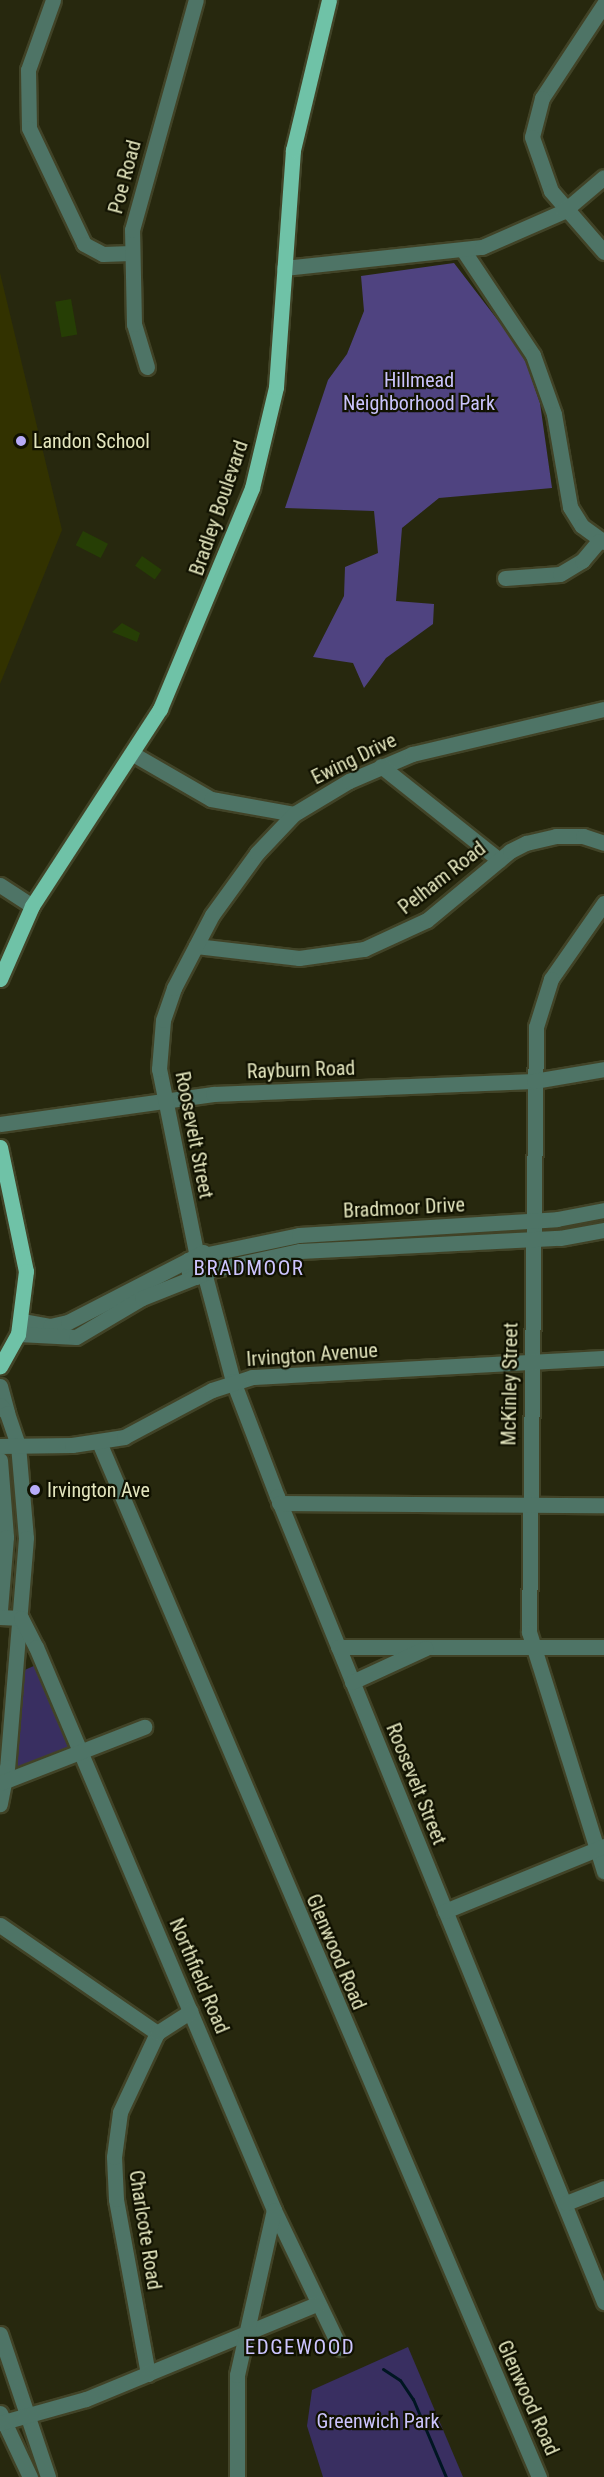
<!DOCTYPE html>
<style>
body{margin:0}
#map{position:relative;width:604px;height:2477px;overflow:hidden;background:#27280e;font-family:"Roboto Condensed",sans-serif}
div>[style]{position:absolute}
.built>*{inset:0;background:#323200}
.green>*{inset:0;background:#392f61}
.forest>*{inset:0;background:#4f4380}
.stream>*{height:3px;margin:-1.5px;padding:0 1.5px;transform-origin:1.5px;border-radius:1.5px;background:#001622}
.building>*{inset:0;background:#263e05;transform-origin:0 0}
.roads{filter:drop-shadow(2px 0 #414327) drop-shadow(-2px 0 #414327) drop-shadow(0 2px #414327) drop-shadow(0 -2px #414327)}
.minor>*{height:15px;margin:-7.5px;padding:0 7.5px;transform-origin:7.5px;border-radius:7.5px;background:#4e7466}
.major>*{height:15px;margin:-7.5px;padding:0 7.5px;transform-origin:7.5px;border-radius:7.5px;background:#6fc2a7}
.dots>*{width:16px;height:16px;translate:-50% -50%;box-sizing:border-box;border:3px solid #101100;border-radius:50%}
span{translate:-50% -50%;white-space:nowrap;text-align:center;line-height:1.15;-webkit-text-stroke:4.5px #101100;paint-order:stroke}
.street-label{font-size:20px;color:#e4e6be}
.park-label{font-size:20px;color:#cbc4fc}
.poi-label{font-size:20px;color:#e4e6be}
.left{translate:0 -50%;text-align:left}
.neighbourhood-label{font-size:21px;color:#cdc5ff;letter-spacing:1.5px}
</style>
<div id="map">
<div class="built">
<div style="clip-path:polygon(0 273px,62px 530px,0 684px)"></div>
</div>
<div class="green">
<div style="clip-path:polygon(36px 1665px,70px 1748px,31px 1766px,14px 1768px,20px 1672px)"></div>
<div style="clip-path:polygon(408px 2347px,463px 2477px,323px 2477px,307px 2426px,312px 2390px)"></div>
</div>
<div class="forest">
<div style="clip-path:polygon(454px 263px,523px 353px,540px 403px,552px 488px,439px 498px,402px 528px,396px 601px,434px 604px,433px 624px,386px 658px,364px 688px,353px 663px,313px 657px,344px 596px,345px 567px,378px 553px,374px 511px,285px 508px,328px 380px,347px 354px,364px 311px,361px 276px)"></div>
</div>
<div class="stream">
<div style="left:383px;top:2369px;width:20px;rotate:33deg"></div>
<div style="left:400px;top:2380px;width:23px;rotate:56deg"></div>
<div style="left:413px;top:2399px;width:85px;rotate:67.1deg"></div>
</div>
<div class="building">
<div style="left:71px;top:299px;width:36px;height:16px;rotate:80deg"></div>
<div style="left:83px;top:531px;width:28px;height:16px;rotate:27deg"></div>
<div style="left:142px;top:556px;width:24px;height:12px;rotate:35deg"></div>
<div style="clip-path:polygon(122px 623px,140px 633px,137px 642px,112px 632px)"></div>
</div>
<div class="roads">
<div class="minor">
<div style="left:53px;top:0;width:74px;rotate:109.7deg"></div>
<div style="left:28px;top:70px;width:58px;rotate:89deg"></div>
<div style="left:29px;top:128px;width:128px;rotate:64.6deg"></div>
<div style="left:84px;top:244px;width:21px;rotate:28deg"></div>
<div style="left:103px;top:254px;width:28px;rotate:-2deg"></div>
<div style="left:604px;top:4px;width:113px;rotate:123.4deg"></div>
<div style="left:542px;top:98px;width:40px;rotate:104.4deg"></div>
<div style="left:532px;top:137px;width:57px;rotate:70.6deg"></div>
<div style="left:551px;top:191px;width:81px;rotate:49deg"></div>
<div style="left:463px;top:250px;width:126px;rotate:56.3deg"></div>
<div style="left:533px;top:355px;width:63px;rotate:70.4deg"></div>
<div style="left:554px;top:414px;width:94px;rotate:80.2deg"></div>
<div style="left:570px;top:507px;width:22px;rotate:58deg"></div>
<div style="left:582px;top:526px;width:27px;rotate:36deg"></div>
<div style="left:284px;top:268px;width:199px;rotate:-6.1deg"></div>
<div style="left:482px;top:247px;width:90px;rotate:-23.7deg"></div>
<div style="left:564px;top:211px;width:52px;rotate:-40.4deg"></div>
<div style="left:147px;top:367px;width:45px;rotate:-106.8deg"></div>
<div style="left:134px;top:324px;width:94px;rotate:-91.2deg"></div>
<div style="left:132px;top:230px;width:239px;rotate:-74.5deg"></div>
<div style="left:505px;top:578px;width:55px;rotate:-4.2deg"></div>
<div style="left:560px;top:574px;width:26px;rotate:-31deg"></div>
<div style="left:582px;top:561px;width:26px;rotate:-50deg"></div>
<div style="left:133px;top:754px;width:90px;rotate:30deg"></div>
<div style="left:211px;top:799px;width:84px;rotate:10.2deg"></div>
<div style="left:294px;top:814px;width:64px;rotate:-31deg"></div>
<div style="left:349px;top:781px;width:69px;rotate:-23.2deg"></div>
<div style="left:412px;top:754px;width:197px;rotate:-13.2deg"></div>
<div style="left:381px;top:766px;width:151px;rotate:38.5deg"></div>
<div style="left:0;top:885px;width:38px;rotate:33deg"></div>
<div style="left:604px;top:903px;width:93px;rotate:124.9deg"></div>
<div style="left:551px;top:979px;width:50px;rotate:107.4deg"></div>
<div style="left:536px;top:1027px;width:605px;rotate:90.66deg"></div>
<div style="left:529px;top:1632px;width:251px;rotate:72.6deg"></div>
<div style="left:196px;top:946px;width:104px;rotate:6.6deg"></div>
<div style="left:299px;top:958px;width:66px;rotate:-7.9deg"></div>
<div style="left:364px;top:949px;width:69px;rotate:-24.7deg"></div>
<div style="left:427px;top:920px;width:108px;rotate:-39.7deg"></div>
<div style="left:510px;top:851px;width:18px;rotate:-27deg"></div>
<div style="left:526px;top:843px;width:31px;rotate:-13deg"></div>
<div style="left:556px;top:836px;width:27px"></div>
<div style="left:583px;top:836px;width:22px;rotate:18deg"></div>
<div style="left:0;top:1124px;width:215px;rotate:-8deg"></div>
<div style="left:213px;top:1094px;width:321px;rotate:-2.3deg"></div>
<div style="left:534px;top:1081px;width:71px;rotate:-9.7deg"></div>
<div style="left:196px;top:1252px;width:187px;rotate:-101.4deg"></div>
<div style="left:159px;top:1069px;width:49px;rotate:-85.3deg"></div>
<div style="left:163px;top:1020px;width:34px;rotate:-71deg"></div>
<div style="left:174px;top:988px;width:82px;rotate:-62.5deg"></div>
<div style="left:212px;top:915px;width:77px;rotate:-54deg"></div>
<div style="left:257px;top:853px;width:54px;rotate:-46.5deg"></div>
<div style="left:208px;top:1254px;width:93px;rotate:-11.8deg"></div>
<div style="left:299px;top:1235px;width:258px;rotate:-3.5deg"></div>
<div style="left:557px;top:1219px;width:48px;rotate:-10.8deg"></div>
<div style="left:211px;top:1270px;width:91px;rotate:-12.1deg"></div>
<div style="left:300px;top:1251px;width:260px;rotate:-2.9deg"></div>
<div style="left:560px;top:1238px;width:45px;rotate:-10.3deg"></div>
<div style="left:205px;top:1276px;width:109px;rotate:75.1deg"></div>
<div style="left:233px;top:1381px;width:123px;rotate:69.1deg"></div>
<div style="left:277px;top:1496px;width:870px;rotate:67.92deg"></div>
<div style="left:196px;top:1277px;width:9px;rotate:-144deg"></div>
<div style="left:189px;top:1272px;width:12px;rotate:-95deg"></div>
<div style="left:188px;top:1260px;width:17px;rotate:-28deg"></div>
<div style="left:22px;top:1321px;width:28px;rotate:10deg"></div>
<div style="left:50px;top:1326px;width:18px;rotate:-13deg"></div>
<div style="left:68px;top:1322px;width:135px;rotate:-27.3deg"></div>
<div style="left:18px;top:1334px;width:58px;rotate:3deg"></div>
<div style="left:76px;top:1337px;width:77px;rotate:-30.6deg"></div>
<div style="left:142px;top:1298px;width:73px;rotate:-21.7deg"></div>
<div style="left:0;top:1386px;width:28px;rotate:75deg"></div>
<div style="left:0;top:1405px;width:11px;rotate:49deg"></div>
<div style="left:7px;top:1413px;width:34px;rotate:71deg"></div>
<div style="left:18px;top:1445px;width:93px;rotate:85.1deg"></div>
<div style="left:26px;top:1538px;width:230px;rotate:94.7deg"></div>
<div style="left:7px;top:1767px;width:38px;rotate:101deg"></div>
<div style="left:99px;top:1442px;width:1125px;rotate:66.97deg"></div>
<div style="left:0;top:1446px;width:72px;rotate:-0.8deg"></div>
<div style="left:72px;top:1445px;width:53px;rotate:-8.7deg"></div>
<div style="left:124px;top:1437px;width:100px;rotate:-28.1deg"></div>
<div style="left:212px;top:1390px;width:42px;rotate:-18deg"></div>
<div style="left:252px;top:1377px;width:353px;rotate:-3.1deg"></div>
<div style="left:0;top:1460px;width:77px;rotate:85.5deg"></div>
<div style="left:6px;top:1537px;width:73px;rotate:94.7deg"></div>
<div style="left:279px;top:1503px;width:325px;rotate:0.4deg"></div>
<div style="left:0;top:1617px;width:21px;rotate:3deg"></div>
<div style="left:21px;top:1618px;width:33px;rotate:63deg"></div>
<div style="left:36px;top:1647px;width:611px;rotate:67.08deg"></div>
<div style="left:274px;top:2210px;width:153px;rotate:64.4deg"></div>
<div style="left:338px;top:1647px;width:266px"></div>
<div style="left:352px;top:1682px;width:81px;rotate:-24.7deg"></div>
<div style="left:0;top:1783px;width:155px;rotate:-21.3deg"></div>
<div style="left:445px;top:1911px;width:172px;rotate:-22.2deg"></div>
<div style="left:0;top:1925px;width:191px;rotate:34.5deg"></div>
<div style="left:566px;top:2203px;width:41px;rotate:-21.5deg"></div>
<div style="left:0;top:2334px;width:151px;rotate:71.4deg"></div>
<div style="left:148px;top:2374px;width:178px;rotate:-100.4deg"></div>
<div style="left:116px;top:2199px;width:42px;rotate:-92.7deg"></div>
<div style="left:114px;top:2157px;width:45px;rotate:-82.4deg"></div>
<div style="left:120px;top:2112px;width:87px;rotate:-64.9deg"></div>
<div style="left:157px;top:2033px;width:40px;rotate:-32.9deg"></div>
<div style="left:0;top:2413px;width:71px;rotate:64.9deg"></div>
<div style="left:0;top:2423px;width:89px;rotate:-15.6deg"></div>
<div style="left:86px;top:2399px;width:250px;rotate:-22.4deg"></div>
<div style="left:237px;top:2477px;width:102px;rotate:-90deg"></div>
<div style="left:237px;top:2375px;width:169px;rotate:-77.4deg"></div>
</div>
<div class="major">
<div style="left:0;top:979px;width:80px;rotate:-66.3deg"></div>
<div style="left:32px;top:906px;width:235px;rotate:-57deg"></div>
<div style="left:160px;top:709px;width:239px;rotate:-67.4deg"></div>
<div style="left:252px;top:488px;width:104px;rotate:-76.6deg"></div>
<div style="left:276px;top:387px;width:238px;rotate:-85.9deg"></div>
<div style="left:293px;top:150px;width:154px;rotate:-76.5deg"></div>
<div style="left:0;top:1147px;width:127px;rotate:78.2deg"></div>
<div style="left:26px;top:1271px;width:64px;rotate:97.2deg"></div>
<div style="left:18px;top:1334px;width:37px;rotate:119deg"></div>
</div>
</div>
<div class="dots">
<div style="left:21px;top:441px;background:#b7abf8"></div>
<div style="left:35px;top:1490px;background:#b7abf8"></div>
</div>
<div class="street-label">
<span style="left:125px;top:177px;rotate:-75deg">Poe Road</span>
<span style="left:219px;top:508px;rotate:-71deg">Bradley Boulevard</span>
<span style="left:354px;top:759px;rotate:-26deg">Ewing Drive</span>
<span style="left:442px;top:878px;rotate:-38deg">Pelham Road</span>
<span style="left:301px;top:1070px;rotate:-2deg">Rayburn Road</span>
<span style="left:194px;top:1135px;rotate:79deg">Roosevelt Street</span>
<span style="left:404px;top:1208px;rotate:-3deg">Bradmoor Drive</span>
<span style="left:312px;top:1355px;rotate:-4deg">Irvington Avenue</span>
<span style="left:510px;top:1384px;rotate:-89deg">McKinley Street</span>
<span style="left:416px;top:1784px;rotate:68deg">Roosevelt Street</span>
<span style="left:336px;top:1952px;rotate:67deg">Glenwood Road</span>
<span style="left:199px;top:1976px;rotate:67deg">Northfield Road</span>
<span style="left:145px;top:2230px;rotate:81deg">Charlcote Road</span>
<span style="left:528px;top:2398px;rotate:66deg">Glenwood Road</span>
</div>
<div class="park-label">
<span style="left:419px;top:392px">Hillmead<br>Neighborhood Park</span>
<span style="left:378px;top:2421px">Greenwich Park</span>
</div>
<div class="poi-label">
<span class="left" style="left:33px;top:441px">Landon School</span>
<span class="left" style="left:47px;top:1490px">Irvington Ave</span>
</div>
<div class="neighbourhood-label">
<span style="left:249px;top:1268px">BRADMOOR</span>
<span style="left:300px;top:2347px">EDGEWOOD</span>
</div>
</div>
